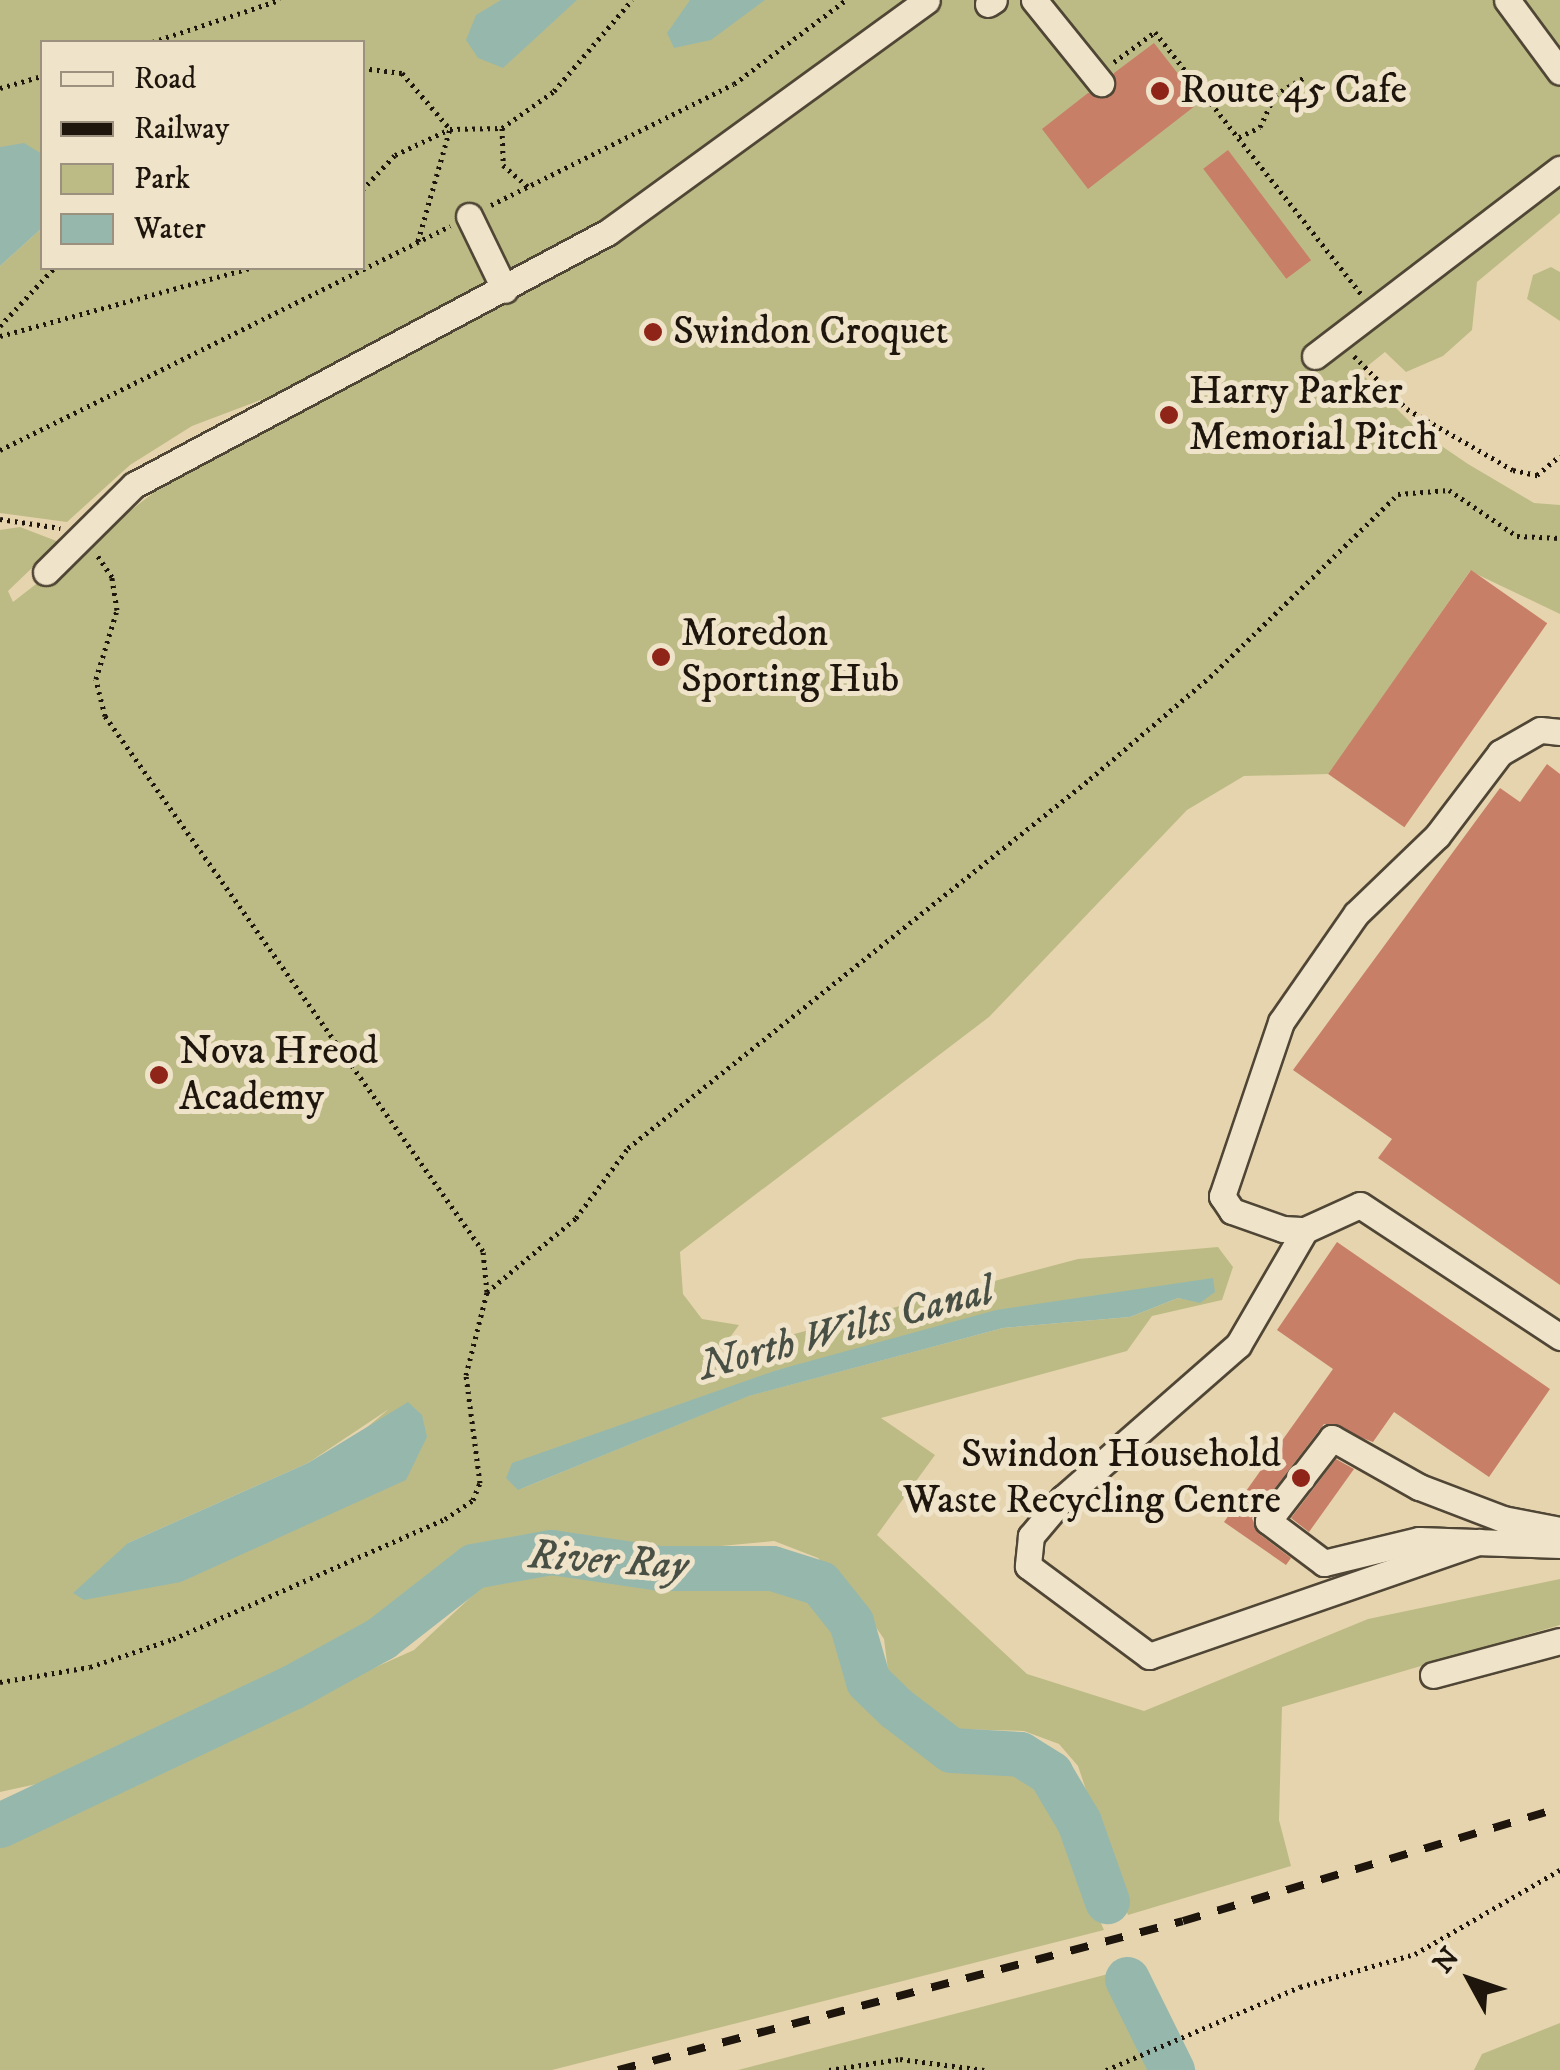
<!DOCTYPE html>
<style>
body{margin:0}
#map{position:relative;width:1560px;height:2070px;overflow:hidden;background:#e6d4ae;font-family:"IM FELL DW Pica",serif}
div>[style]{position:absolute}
.green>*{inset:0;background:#bdbb85}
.water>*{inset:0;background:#96b8ac}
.river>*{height:45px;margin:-22.5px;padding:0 22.5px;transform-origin:22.5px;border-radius:22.5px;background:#96b8ac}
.building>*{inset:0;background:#c77f68;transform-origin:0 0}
.path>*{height:5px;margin-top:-2.5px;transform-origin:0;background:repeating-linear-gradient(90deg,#1e160d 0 2.5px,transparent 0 7.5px)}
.roads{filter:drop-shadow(2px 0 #504635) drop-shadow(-2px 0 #504635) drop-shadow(0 2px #504635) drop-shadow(0 -2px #504635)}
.minor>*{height:25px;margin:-12.5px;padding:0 12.5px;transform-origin:12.5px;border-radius:12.5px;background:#efe3ca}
.rail>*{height:8px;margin-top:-4px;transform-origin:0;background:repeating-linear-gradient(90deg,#1e160d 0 18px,transparent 0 36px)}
.dots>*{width:28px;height:28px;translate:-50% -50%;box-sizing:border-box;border:5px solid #efe3ca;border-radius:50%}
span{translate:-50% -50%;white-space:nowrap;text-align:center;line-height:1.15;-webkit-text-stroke:10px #efe3ca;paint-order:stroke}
.poi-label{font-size:40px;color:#1e160d}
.left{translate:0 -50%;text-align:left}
.right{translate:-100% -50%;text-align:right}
.water-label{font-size:42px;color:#484f45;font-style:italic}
.legend{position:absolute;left:40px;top:40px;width:325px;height:230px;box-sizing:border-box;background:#efe3ca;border:2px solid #9b917e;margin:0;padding:12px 18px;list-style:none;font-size:30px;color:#1e160d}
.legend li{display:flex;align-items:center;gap:20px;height:50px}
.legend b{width:50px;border:2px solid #9b917e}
.north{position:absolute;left:1420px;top:1930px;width:100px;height:100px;-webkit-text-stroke:8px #efe3ca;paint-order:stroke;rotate:310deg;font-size:28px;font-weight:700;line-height:40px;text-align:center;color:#1e160d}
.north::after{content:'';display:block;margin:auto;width:35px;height:45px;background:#1e160d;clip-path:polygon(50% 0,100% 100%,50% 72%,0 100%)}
</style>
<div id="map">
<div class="green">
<div style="clip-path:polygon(evenodd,0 0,1560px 0,1560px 213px,1477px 282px,1472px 330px,1443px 356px,1406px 372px,1385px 352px,1360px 372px,1418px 430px,1468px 464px,1534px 503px,1560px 505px,1560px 614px,1470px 571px,1329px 774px,1244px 776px,1187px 810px,989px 1017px,680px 1252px,683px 1294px,702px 1319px,739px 1325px,718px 1354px,1078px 1259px,1218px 1247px,1233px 1267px,1222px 1300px,1152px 1316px,1127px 1351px,881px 1418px,935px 1455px,877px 1535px,1027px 1674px,1144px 1711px,1368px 1619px,1560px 1579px,1560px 1625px,1282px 1707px,1279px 1820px,1291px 1866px,1128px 1915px,1078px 1766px,1059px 1744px,1024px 1731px,953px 1729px,906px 1701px,889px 1678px,884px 1639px,853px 1594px,818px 1558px,774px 1541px,646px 1553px,549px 1535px,487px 1559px,391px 1631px,46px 1782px,0 1792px,0 530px,20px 527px,59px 542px,8px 591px,13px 602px,284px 391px,192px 426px,130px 465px,67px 522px,0 513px,0 266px,42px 228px,42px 268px,362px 268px,362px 42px,42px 42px,42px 154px,0 147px,0 0,1213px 1279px,1201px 1302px,1178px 1298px,1130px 1317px,1003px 1328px,748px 1396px,518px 1490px,777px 1370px,1213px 1279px,0 0,389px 1409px,181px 1582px,128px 1543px,308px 1463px,389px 1409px)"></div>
<div style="clip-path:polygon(1551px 267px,1560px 272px,1560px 321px,1527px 299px,1533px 275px)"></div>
<div style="clip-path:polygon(546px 1561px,639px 1583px,771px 1578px,805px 1591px,832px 1616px,872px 1715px,914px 1744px,1019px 1774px,1048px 1804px,1104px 1930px,552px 2070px,0 2070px,0 1835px,414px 1650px,500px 1570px)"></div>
<div style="clip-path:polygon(1112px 1973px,1165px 2070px,738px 2070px)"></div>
<div style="clip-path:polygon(1560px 2023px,1560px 2070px,1474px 2070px,1482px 2054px)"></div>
</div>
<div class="water">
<div style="clip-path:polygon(501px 0,577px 0,503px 68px,478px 58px,466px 40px,476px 15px)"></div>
<div style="clip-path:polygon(690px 0,765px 0,711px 40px,674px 48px,667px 33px)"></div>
<div style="clip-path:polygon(24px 143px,42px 154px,42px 228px,0 266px,0 147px)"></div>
<div style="clip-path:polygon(1213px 1278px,1215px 1292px,1200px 1303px,1178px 1298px,1130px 1317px,1003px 1328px,749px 1396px,518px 1490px,506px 1478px,512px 1463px,777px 1370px,996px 1310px)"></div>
<div style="clip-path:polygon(408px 1402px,422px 1415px,427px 1437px,406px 1480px,181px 1582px,84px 1600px,73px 1593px,128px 1543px,308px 1463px)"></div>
</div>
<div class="river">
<div style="left:0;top:1825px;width:323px;rotate:-25.3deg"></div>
<div style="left:292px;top:1687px;width:102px;rotate:-28.8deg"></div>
<div style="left:381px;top:1638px;width:117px;rotate:-38deg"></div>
<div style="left:473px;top:1566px;width:79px;rotate:-10.2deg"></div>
<div style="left:551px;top:1552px;width:110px;rotate:8.4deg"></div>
<div style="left:660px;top:1568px;width:112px"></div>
<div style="left:772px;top:1568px;width:50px;rotate:17.4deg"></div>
<div style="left:820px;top:1583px;width:50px;rotate:51.5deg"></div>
<div style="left:851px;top:1622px;width:61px;rotate:73.9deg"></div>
<div style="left:868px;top:1681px;width:39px;rotate:44deg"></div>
<div style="left:896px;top:1708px;width:69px;rotate:37.4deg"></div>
<div style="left:951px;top:1750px;width:69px;rotate:3.3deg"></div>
<div style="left:1020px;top:1754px;width:36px;rotate:32deg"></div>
<div style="left:1050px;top:1773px;width:57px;rotate:59.4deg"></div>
<div style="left:1079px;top:1822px;width:84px;rotate:70.5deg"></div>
<div style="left:1127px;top:1979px;width:102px;rotate:63.7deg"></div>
</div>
<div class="building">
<div style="clip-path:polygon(1154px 43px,1200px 102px,1088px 189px,1042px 129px,1088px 93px,1110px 96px,1114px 73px)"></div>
<div style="left:1228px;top:150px;width:138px;height:31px;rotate:53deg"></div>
<div style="left:1471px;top:570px;width:93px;height:249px;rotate:35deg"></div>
<div style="clip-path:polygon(1547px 764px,1560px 774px,1560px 1285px,1378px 1158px,1392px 1139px,1293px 1070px,1500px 788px,1520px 802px)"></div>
<div style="clip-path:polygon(1337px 1242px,1550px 1389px,1489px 1477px,1394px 1412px,1373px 1442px,1324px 1424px,1252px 1518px,1258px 1533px,1291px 1558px,1286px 1565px,1224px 1522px,1333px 1369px,1277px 1330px)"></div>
<div style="clip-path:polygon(1336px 1459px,1354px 1469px,1309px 1532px,1291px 1518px)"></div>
</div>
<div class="path">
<div style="left:152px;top:42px;width:135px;rotate:-18.2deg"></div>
<div style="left:1114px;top:62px;width:51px;rotate:-36.2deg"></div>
<div style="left:1155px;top:32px;width:333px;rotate:51.8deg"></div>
<div style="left:362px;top:68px;width:40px;rotate:7.1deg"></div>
<div style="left:402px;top:73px;width:74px;rotate:49.4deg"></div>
<div style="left:450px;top:129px;width:52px;rotate:-1.1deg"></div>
<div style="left:502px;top:128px;width:64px;rotate:-35.4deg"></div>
<div style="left:554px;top:91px;width:120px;rotate:-49.4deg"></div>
<div style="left:0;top:88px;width:44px;rotate:-15.9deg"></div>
<div style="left:502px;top:128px;width:37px;rotate:88deg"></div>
<div style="left:503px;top:165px;width:33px;rotate:41deg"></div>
<div style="left:1239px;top:137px;width:23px;rotate:-25deg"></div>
<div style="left:1260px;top:127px;width:35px;rotate:-65deg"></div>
<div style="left:1275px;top:95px;width:33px;rotate:-31deg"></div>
<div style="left:362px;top:190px;width:48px;rotate:-46.7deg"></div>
<div style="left:395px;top:155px;width:59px;rotate:-25.3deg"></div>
<div style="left:491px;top:205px;width:271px;rotate:-26.5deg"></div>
<div style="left:734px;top:84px;width:140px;rotate:-36.9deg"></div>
<div style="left:418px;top:241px;width:116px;rotate:-74.1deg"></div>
<div style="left:0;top:326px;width:79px;rotate:-47deg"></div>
<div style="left:0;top:336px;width:260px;rotate:-15.2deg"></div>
<div style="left:1354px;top:356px;width:75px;rotate:45deg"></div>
<div style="left:1407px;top:409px;width:122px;rotate:29.9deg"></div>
<div style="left:1513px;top:470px;width:25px;rotate:12deg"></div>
<div style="left:1537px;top:475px;width:30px;rotate:-40deg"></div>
<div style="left:0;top:450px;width:503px;rotate:-26.46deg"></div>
<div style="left:0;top:519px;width:61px;rotate:8.5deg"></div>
<div style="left:487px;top:1292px;width:116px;rotate:-39.7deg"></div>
<div style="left:576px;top:1218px;width:87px;rotate:-53.4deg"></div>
<div style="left:628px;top:1148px;width:591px;rotate:-38.61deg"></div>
<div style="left:1090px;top:779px;width:157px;rotate:-40.4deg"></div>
<div style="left:1210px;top:677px;width:262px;rotate:-44.2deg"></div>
<div style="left:1398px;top:494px;width:51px;rotate:-4.5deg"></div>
<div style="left:1449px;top:490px;width:82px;rotate:34.1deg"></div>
<div style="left:1517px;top:536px;width:43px;rotate:2.7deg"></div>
<div style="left:0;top:1682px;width:91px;rotate:-9.5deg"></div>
<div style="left:90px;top:1667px;width:88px;rotate:-18.6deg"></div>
<div style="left:173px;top:1639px;width:297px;rotate:-23.8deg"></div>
<div style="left:445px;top:1519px;width:34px;rotate:-34deg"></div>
<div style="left:473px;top:1500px;width:18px;rotate:-68deg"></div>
<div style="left:480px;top:1483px;width:109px;rotate:-97.4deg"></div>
<div style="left:466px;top:1375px;width:86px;rotate:-75.8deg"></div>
<div style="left:487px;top:1292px;width:41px;rotate:-95.6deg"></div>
<div style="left:483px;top:1251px;width:655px;rotate:-125.24deg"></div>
<div style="left:105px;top:716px;width:38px;rotate:-104deg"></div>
<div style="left:96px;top:679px;width:72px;rotate:-73.1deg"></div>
<div style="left:117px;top:610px;width:33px;rotate:-99deg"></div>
<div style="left:112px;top:577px;width:27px;rotate:-124deg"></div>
<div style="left:829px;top:2070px;width:72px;rotate:-8.8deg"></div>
<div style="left:900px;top:2059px;width:85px;rotate:7.5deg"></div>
<div style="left:1106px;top:2070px;width:211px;rotate:-23.2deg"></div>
<div style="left:1300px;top:1987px;width:120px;rotate:-16deg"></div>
<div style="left:1415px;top:1954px;width:168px;rotate:-30.1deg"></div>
</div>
<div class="roads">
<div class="minor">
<div style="left:1034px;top:0;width:107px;rotate:51.1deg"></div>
<div style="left:1507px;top:0;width:89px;rotate:53.6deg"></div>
<div style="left:988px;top:4px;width:7px;rotate:-34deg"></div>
<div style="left:469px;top:216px;width:82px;rotate:64.1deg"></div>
<div style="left:1315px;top:356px;width:308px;rotate:-37.4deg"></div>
<div style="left:46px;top:572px;width:124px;rotate:-44.7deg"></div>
<div style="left:134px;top:485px;width:537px;rotate:-28.09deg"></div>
<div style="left:608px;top:232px;width:394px;rotate:-36deg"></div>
<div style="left:1560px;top:732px;width:20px;rotate:-174deg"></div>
<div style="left:1540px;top:730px;width:46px;rotate:150.1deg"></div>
<div style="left:1500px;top:753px;width:104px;rotate:127.2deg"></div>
<div style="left:1437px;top:836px;width:112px;rotate:136.1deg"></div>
<div style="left:1356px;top:914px;width:131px;rotate:124.8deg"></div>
<div style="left:1281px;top:1022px;width:184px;rotate:108.7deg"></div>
<div style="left:1222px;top:1196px;width:18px;rotate:56deg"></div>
<div style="left:1232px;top:1211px;width:54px;rotate:19.4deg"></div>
<div style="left:1283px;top:1229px;width:22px;rotate:3deg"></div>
<div style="left:1305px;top:1230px;width:60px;rotate:-24.4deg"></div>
<div style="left:1360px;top:1205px;width:240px;rotate:33.4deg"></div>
<div style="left:1305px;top:1230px;width:133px;rotate:120.2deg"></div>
<div style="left:1238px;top:1345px;width:232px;rotate:138.8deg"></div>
<div style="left:1063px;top:1498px;width:50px;rotate:130.1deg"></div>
<div style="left:1031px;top:1536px;width:30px;rotate:96deg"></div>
<div style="left:1028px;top:1566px;width:151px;rotate:36.6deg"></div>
<div style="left:1149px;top:1656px;width:349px;rotate:-19.1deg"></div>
<div style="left:1560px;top:1530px;width:58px;rotate:-169.1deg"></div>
<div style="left:1503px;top:1519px;width:90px;rotate:-159.1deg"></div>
<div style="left:1419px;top:1487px;width:100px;rotate:-150.6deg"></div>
<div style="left:1332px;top:1438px;width:105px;rotate:127.6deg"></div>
<div style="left:1268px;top:1521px;width:70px;rotate:36.9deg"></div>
<div style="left:1324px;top:1563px;width:98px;rotate:-13.6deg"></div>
<div style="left:1419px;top:1540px;width:141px;rotate:2deg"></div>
<div style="left:1433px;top:1675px;width:131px;rotate:-15deg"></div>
</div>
</div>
<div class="rail">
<div style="left:618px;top:2070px;width:584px;rotate:-14.77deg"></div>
<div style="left:1183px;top:1921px;width:394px;rotate:-16.7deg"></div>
</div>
<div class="dots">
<div style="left:1160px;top:91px;background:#8f2418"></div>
<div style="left:653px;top:332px;background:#8f2418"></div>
<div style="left:1169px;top:415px;background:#8f2418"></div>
<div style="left:661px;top:657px;background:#8f2418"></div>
<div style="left:159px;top:1075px;background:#8f2418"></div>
<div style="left:1301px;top:1478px;background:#8f2418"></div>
</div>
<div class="poi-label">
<span class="left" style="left:1180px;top:91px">Route 45 Cafe</span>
<span class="left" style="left:673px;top:332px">Swindon Croquet</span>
<span class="left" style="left:1189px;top:415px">Harry Parker<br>Memorial Pitch</span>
<span class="left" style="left:681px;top:657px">Moredon<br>Sporting Hub</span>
<span class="left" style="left:179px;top:1075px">Nova Hreod<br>Academy</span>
<span class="right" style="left:1281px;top:1478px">Swindon Household<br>Waste Recycling Centre</span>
</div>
<div class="water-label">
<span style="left:846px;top:1329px;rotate:-15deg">North Wilts Canal</span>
<span style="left:608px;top:1561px;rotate:4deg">River Ray</span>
</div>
<ul class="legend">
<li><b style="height:12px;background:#efe3ca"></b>Road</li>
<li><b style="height:12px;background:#1e160d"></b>Railway</li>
<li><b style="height:28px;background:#bdbb85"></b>Park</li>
<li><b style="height:28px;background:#96b8ac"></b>Water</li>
</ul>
<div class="north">N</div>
</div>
